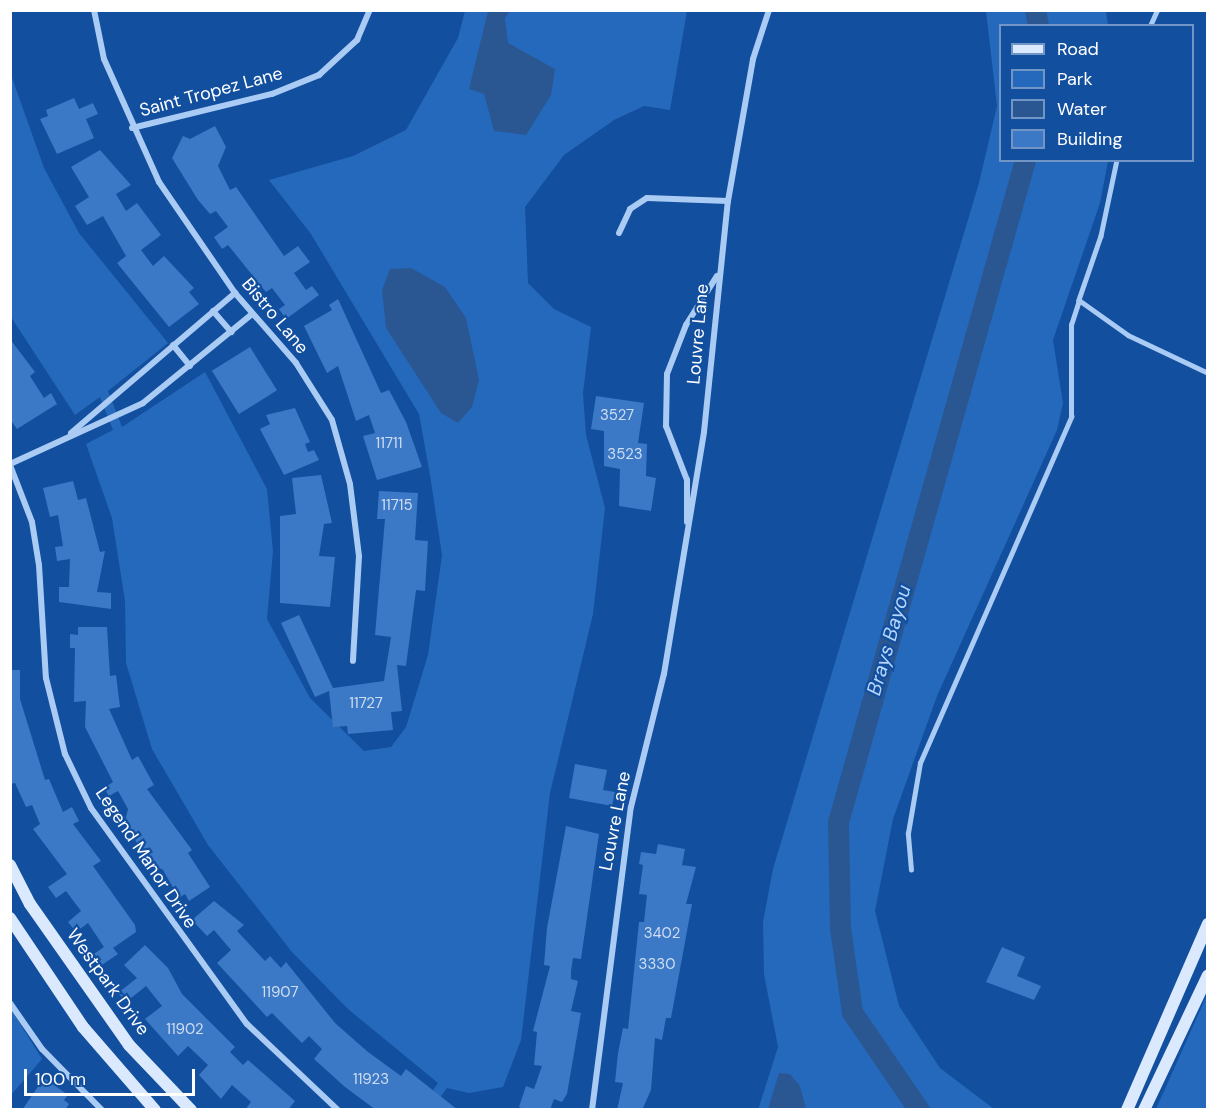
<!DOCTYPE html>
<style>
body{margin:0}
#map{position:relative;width:1218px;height:1120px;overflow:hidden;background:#124f9f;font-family:"DM Sans",sans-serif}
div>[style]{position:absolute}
.green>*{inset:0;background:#2569bd}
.water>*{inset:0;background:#2a5792}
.river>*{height:21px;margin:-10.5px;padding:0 10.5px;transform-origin:10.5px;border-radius:10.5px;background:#2a5792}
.building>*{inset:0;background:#3b78c6;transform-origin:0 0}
.lane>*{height:4.5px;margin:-2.25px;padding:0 2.25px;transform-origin:2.25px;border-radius:2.25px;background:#aacbf4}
.street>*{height:6px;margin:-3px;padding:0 3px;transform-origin:3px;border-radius:3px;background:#aacbf4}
.secondary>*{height:12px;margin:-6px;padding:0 6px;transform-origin:6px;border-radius:6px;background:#dae9fd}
span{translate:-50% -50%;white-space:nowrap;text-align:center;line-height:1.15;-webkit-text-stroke:4.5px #124f9f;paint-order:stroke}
.number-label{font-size:15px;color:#ceddf1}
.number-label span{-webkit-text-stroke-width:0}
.street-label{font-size:18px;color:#fff}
.water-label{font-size:20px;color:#b7d6fb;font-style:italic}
.frame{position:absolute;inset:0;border:12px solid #fff;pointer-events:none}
.legend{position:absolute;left:999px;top:24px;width:195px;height:138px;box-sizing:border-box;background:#124f9f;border:2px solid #7195c5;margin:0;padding:8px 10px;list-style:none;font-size:18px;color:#fff}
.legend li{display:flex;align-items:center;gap:12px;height:30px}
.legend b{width:30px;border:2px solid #7195c5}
.scale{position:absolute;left:24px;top:1069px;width:171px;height:27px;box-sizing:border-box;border:3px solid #fff;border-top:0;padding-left:8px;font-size:18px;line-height:21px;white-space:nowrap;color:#fff;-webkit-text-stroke:4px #124f9f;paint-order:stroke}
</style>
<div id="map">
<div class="green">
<div style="clip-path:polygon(465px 11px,687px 11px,670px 110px,644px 106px,614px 120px,564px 155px,525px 207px,528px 283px,554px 309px,591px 327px,583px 393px,586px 435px,605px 508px,593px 614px,550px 793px,521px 1040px,503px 1087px,469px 1093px,447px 1088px,432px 1109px,420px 1109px,438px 1083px,348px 1009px,292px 952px,208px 845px,152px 749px,126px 663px,125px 601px,112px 518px,86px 444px,113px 430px,100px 397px,75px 415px,11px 317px,10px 72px,44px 168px,79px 233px,168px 343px,108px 391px,122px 427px,205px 372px,267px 489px,273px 551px,267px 619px,310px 698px,364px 751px,391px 747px,406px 727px,428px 655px,442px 555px,430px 475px,419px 414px,311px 234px,269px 180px,353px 156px,406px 130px,458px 38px)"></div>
<div style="clip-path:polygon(986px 11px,1106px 11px,1108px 25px,1000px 26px,1000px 160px,1108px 161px,1100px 203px,1053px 340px,1063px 403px,1057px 430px,937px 696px,893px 819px,875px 911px,899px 1006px,940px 1068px,994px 1109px,758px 1110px,778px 1047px,764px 974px,763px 922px,773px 869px,979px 183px,997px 106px)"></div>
<div style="clip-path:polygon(1207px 995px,1207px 1109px,1156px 1109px)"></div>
<div style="clip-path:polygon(11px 1009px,42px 1059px,11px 1095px,10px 1009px)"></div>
</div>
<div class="water">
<div style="clip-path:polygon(488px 11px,510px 11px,505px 18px,508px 43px,555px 69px,551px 95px,526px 135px,494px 131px,484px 94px,469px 89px)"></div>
<div style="clip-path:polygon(411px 268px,445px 287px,466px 318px,479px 380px,472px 407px,458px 423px,441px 413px,386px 328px,382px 290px,390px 269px)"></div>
<div style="clip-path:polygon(779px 1073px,790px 1074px,800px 1086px,806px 1109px,768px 1109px)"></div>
</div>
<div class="river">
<div style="left:1035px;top:10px;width:16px;rotate:79deg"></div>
<div style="left:919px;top:1110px;width:119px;rotate:-124.4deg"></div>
<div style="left:852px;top:1012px;width:85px;rotate:-98.1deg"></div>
<div style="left:840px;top:928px;width:106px;rotate:-91.1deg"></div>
<div style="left:838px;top:822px;width:688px;rotate:-74.23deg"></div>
</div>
<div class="building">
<div style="clip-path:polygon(74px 98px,79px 109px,93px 103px,98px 114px,86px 119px,94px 138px,57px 154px,40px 119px,48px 116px,46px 110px)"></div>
<div style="clip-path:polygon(215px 126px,226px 147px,218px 166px,230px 190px,236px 187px,284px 256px,298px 246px,310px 262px,294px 273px,306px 290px,312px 286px,319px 295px,286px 319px,279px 309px,285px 305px,272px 288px,266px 292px,228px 245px,222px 249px,214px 237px,228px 227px,216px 211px,210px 214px,198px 200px,172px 158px,183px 136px,190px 139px)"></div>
<div style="clip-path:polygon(100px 150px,131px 185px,116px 194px,126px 211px,137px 203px,161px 235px,141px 250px,153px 266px,164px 256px,194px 288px,189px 292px,199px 304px,169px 327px,117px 263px,126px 256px,103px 216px,87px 225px,75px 206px,89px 197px,71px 167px)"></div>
<div style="clip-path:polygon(338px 299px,381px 393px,389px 390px,406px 422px,422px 467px,377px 480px,363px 436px,375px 433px,369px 415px,356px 421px,338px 366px,327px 373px,304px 326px,332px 310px,329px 305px)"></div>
<div style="clip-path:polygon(10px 339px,35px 372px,30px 376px,44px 398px,51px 393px,57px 404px,17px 429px,10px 419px)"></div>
<div style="left:250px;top:347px;width:51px;height:45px;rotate:58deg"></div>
<div style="clip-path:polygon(596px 396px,644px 403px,638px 443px,647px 444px,646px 476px,656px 478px,651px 511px,619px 506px,620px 469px,604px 466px,604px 431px,591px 429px)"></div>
<div style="clip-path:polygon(295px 408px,310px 442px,305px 444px,308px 452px,314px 450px,319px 460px,284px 475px,260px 429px,270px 424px,266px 415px)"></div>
<div style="clip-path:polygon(321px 475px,332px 523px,324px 524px,319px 556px,335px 557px,330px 607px,280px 603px,280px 516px,296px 514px,292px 478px)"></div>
<div style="clip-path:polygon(73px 481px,78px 500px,86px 498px,100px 552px,105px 551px,97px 592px,111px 593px,111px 609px,59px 602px,59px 587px,69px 587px,70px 559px,57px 561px,55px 547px,63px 546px,58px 515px,50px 517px,43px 488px)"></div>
<div style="clip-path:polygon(379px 491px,418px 493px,415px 540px,428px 541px,425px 591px,416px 590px,406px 666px,397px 665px,402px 711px,391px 712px,393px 730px,348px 734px,347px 726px,333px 727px,329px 691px,315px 697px,281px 623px,299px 615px,333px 688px,384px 681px,391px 637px,375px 635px,385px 519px,377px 519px)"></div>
<div style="clip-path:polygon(78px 627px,107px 627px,110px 676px,116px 675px,120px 707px,109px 709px,132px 760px,138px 756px,154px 785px,147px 789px,192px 850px,188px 853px,210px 887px,189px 901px,185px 894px,179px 898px,163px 870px,146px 860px,125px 821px,128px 809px,118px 791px,109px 796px,104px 788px,113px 782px,85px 727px,86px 701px,74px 702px,75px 648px,70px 648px,70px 634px,78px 635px)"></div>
<div style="clip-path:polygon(10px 670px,20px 670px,20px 699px,45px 780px,49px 779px,63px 812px,72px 807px,79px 821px,73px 824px,101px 861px,93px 866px,135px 925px,136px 932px,113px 948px,118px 954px,99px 967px,91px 956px,104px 947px,88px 923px,76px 932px,68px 922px,81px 911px,66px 891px,56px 898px,48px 887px,67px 874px,33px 829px,40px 824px,32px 805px,26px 807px,15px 783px,10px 784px)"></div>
<div style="clip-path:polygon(575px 764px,607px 770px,603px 790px,615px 792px,612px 806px,569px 798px)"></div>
<div style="clip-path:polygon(566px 826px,599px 834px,581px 959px,573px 958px,571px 971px,571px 979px,578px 981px,571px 1011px,581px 1013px,567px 1094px,562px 1102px,554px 1099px,550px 1110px,526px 1110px,519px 1107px,526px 1086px,534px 1089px,542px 1066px,534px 1065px,537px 1032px,533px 1031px,550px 966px,544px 965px,547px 928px)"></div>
<div style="clip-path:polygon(658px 844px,685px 849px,682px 865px,696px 867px,686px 904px,692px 904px,690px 915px,671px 1018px,666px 1018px,662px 1040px,655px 1038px,651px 1090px,642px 1110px,617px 1110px,623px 1083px,615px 1082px,618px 1053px,623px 1028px,628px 1029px,639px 922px,644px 922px,647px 895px,639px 894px,643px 865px,639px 864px,641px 852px,656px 854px)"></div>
<div style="clip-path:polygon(214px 901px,244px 925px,237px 931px,265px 961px,270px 956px,281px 968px,286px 962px,335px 1023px,368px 1052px,401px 1076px,406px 1069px,458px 1110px,376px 1110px,345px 1087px,314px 1059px,322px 1049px,309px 1036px,302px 1043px,272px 1013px,267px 1017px,217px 963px,231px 950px,214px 930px,207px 936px,192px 920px)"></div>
<div style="clip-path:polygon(145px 945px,168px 968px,182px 994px,235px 1047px,230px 1052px,243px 1065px,248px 1060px,295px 1101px,288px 1110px,245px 1110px,251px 1102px,232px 1085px,221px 1099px,199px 1075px,208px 1065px,188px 1046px,178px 1056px,145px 1019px,162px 1006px,146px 986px,126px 1002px,118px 993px,137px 978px,124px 965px)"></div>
<div style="clip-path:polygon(1002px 947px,1025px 957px,1017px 976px,1041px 986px,1034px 1000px,986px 982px)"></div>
<div style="clip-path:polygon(44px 1078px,68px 1095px,64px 1100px,69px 1104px,65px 1110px,22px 1110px)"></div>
</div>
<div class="lane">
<div style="left:1150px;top:26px;width:17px;rotate:-66deg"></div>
<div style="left:1117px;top:160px;width:78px;rotate:101.9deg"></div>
<div style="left:1101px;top:236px;width:68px;rotate:109deg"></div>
<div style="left:1079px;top:300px;width:60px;rotate:35.5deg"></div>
<div style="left:1128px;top:335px;width:89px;rotate:25.4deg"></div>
<div style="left:911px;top:870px;width:37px;rotate:-95deg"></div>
<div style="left:908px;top:833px;width:71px;rotate:-80.3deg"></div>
<div style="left:920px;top:763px;width:378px;rotate:-66.4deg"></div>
<div style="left:1071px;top:417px;width:92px;rotate:-90deg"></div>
<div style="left:1071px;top:325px;width:26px;rotate:-72deg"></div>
</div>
<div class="street">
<div style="left:94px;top:10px;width:50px;rotate:78.5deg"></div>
<div style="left:104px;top:59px;width:135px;rotate:65.9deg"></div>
<div style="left:159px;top:182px;width:135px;rotate:55.6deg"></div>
<div style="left:235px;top:293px;width:93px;rotate:48.9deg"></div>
<div style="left:296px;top:363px;width:67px;rotate:57.7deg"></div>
<div style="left:332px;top:420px;width:66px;rotate:74.3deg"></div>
<div style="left:350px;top:484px;width:73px;rotate:82.9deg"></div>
<div style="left:359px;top:556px;width:105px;rotate:93.3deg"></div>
<div style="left:132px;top:128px;width:144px;rotate:-13.7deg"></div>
<div style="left:272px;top:94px;width:51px;rotate:-22deg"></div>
<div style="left:319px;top:75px;width:52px;rotate:-42.6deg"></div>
<div style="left:357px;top:40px;width:33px;rotate:-67deg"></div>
<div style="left:619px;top:233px;width:26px;rotate:-65deg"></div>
<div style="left:630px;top:209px;width:20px;rotate:-33deg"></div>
<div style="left:647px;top:198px;width:81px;rotate:2.1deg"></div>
<div style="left:213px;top:311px;width:28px;rotate:49deg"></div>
<div style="left:173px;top:345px;width:27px;rotate:51deg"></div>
<div style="left:71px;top:433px;width:216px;rotate:-40.5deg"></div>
<div style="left:10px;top:464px;width:146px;rotate:-24.6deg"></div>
<div style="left:143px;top:403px;width:139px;rotate:-39.2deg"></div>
<div style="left:10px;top:465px;width:61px;rotate:68.9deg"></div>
<div style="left:32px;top:522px;width:44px;rotate:80.8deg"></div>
<div style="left:39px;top:565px;width:113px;rotate:86.5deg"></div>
<div style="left:46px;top:678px;width:78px;rotate:76deg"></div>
<div style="left:65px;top:754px;width:60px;rotate:64.3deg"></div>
<div style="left:91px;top:808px;width:266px;rotate:54.2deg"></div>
<div style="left:247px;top:1024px;width:125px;rotate:43.4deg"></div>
<div style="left:687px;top:522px;width:42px;rotate:-90deg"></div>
<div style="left:687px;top:480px;width:58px;rotate:-111.3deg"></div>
<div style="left:666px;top:426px;width:52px;rotate:-88.9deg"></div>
<div style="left:667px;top:374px;width:53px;rotate:-68.8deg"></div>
<div style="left:686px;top:325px;width:58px;rotate:-57.7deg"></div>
<div style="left:10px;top:1003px;width:56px;rotate:55.2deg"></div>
<div style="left:42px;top:1049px;width:86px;rotate:45.5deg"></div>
<div style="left:592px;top:1110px;width:305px;rotate:-82.7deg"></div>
<div style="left:631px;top:807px;width:137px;rotate:-76.1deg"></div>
<div style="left:664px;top:674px;width:245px;rotate:-80.6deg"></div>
<div style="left:704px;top:432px;width:232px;rotate:-84.1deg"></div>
<div style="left:728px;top:201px;width:144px;rotate:-80deg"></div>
<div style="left:753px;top:59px;width:52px;rotate:-71.9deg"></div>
</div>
<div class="secondary">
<div style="left:10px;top:865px;width:44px;rotate:62.9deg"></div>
<div style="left:30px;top:904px;width:172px;rotate:54.9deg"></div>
<div style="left:129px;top:1045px;width:90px;rotate:46.4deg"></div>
<div style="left:10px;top:918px;width:131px;rotate:56.2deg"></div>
<div style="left:83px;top:1027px;width:110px;rotate:49.1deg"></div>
<div style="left:1127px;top:1110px;width:203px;rotate:-66.5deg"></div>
<div style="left:1144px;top:1110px;width:149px;rotate:-64.6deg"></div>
</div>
<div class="number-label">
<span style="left:617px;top:416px">3527</span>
<span style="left:389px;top:444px">11711</span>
<span style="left:625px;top:455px">3523</span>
<span style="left:397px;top:506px">11715</span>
<span style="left:366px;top:704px">11727</span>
<span style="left:662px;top:934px">3402</span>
<span style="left:657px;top:965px">3330</span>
<span style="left:280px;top:993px">11907</span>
<span style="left:185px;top:1030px">11902</span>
<span style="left:371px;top:1080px">11923</span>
</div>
<div class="street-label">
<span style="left:211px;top:92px;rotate:-15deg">Saint Tropez Lane</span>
<span style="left:275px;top:316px;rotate:50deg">Bistro Lane</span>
<span style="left:698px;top:334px;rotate:-85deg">Louvre Lane</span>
<span style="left:615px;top:821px;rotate:-79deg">Louvre Lane</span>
<span style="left:146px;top:858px;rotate:56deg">Legend Manor Drive</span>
<span style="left:108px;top:982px;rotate:54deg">Westpark Drive</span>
</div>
<div class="water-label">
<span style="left:889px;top:640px;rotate:-74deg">Brays Bayou</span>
</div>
<div class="frame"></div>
<ul class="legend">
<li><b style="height:8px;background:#dae9fd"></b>Road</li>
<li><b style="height:16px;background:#2569bd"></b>Park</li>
<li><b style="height:16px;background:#2a5792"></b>Water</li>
<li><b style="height:16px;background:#3b78c6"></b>Building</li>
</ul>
<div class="scale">100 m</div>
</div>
